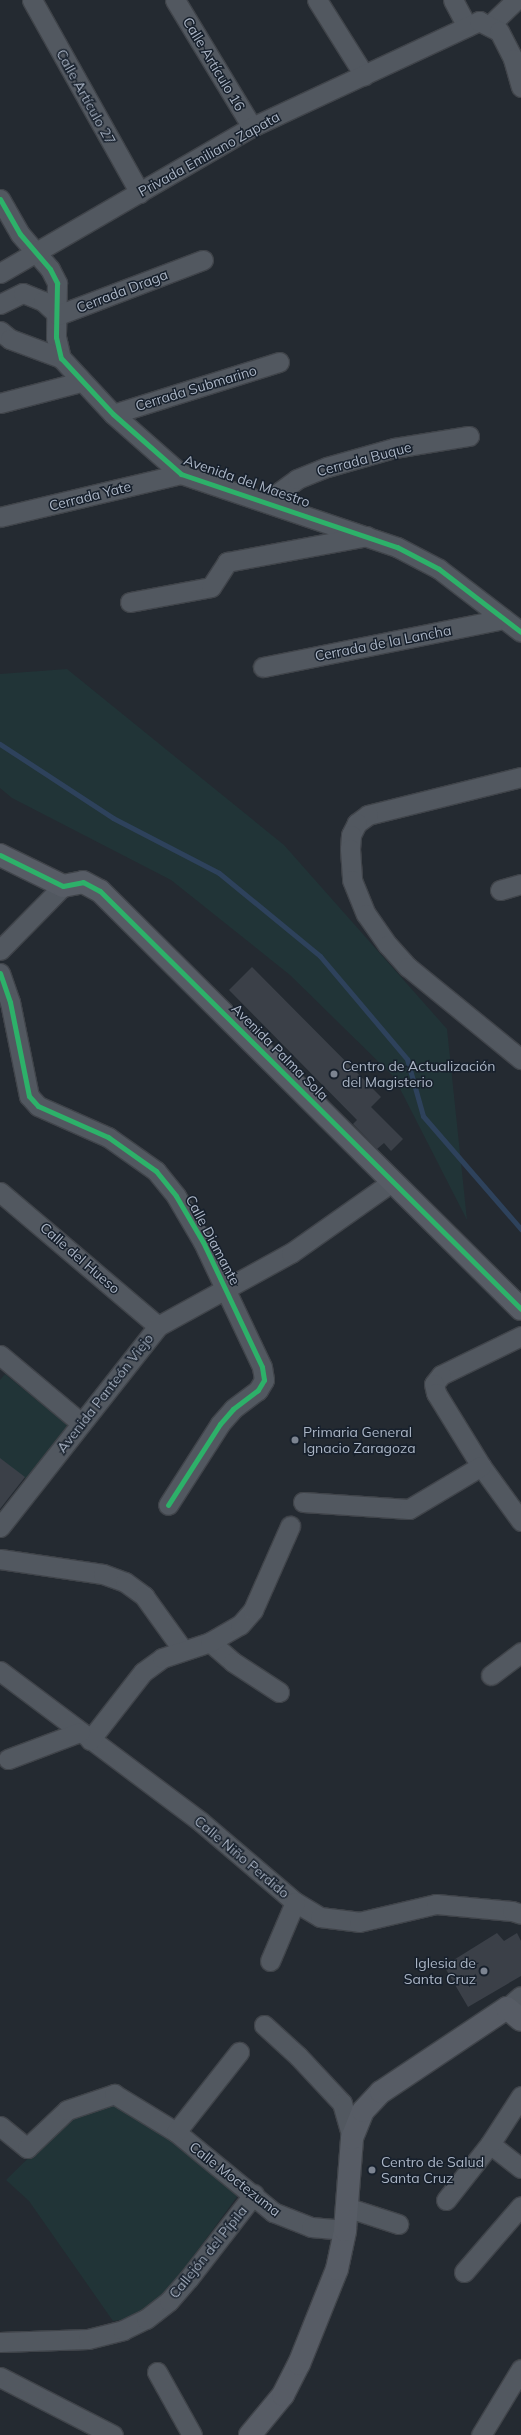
<!DOCTYPE html>
<meta charset="utf-8">
<style>
body{margin:0}
#map{position:relative;width:521px;height:2435px;overflow:hidden;background:#242a31;font-family:Mulish,sans-serif}
div>[style]{position:absolute}
.green>*{inset:0;background:#213437}
.stream>*{height:5px;margin:-2.5px;padding:0 2.5px;transform-origin:2.5px;border-radius:2.5px;background:#2e425c}
.building>*{inset:0;background:#3b4048}
.roads{filter:drop-shadow(1px 0 #40444a) drop-shadow(-1px 0 #40444a) drop-shadow(0 1px #40444a) drop-shadow(0 -1px #40444a)}
.street>*{height:19px;margin:-9.5px;padding:0 9.5px;transform-origin:9.5px;border-radius:9.5px;background:#525860}
.secondary>*{height:22px;margin:-11px;padding:0 11px;transform-origin:11px;border-radius:11px;background:#575c65}
.cycleway>*{height:5px;margin:-2.5px;padding:0 2.5px;transform-origin:2.5px;border-radius:2.5px;background:#2db169}
.dots>*{width:11px;height:11px;translate:-50% -50%;box-sizing:border-box;border:2px solid #17202c;border-radius:50%}
span{translate:-50% -50%;white-space:nowrap;text-align:center;line-height:1.15;-webkit-text-stroke:3px #17202c;paint-order:stroke}
.street-label{font-size:14px;color:#abb5c5}
.poi-label{font-size:14px;color:#abb5c5}
.left{translate:0 -50%;text-align:left}
.right{translate:-100% -50%;text-align:right}
</style>
<div id="map">
<div class="green">
<div style="clip-path:polygon(67px 669px,284px 845px,447px 1029px,467px 1220px,394px 1077px,290px 975px,171px 880px,12px 798px,0 788px,0 674px)"></div>
<div style="clip-path:polygon(5px 1374px,70px 1427px,29px 1481px,0 1459px,0 1380px)"></div>
<div style="clip-path:polygon(116px 2102px,175px 2137px,242px 2190px,166px 2293px,134px 2318px,113px 2321px,29px 2201px,6px 2180px,68px 2119px)"></div>
</div>
<div class="stream">
<div style="left:0;top:744px;width:135px;rotate:33.2deg"></div>
<div style="left:113px;top:818px;width:119px;rotate:27.4deg"></div>
<div style="left:219px;top:873px;width:131px;rotate:39.4deg"></div>
<div style="left:320px;top:956px;width:135px;rotate:49.8deg"></div>
<div style="left:407px;top:1059px;width:59px;rotate:74.3deg"></div>
<div style="left:423px;top:1116px;width:150px;rotate:49.1deg"></div>
</div>
<div class="building">
<div style="clip-path:polygon(252px 967px,381px 1097px,371px 1107px,403px 1139px,391px 1151px,384px 1143px,377px 1149px,353px 1124px,357px 1120px,229px 990px)"></div>
<div style="clip-path:polygon(0 1458px,25px 1477px,0 1509px)"></div>
<div style="clip-path:polygon(497px 1933px,504px 1941px,517px 1933px,521px 1941px,521px 1976px,468px 2007px,444px 1966px)"></div>
</div>
<div class="roads">
<div class="street">
<div style="left:32px;top:0;width:221px;rotate:60.8deg"></div>
<div style="left:175px;top:0;width:149px;rotate:58.8deg"></div>
<div style="left:317px;top:0;width:89px;rotate:57.9deg"></div>
<div style="left:453px;top:0;width:30px;rotate:62deg"></div>
<div style="left:490px;top:25px;width:36px;rotate:-44deg"></div>
<div style="left:0;top:199px;width:40px;rotate:60.3deg"></div>
<div style="left:20px;top:234px;width:46px;rotate:49.4deg"></div>
<div style="left:50px;top:269px;width:16px;rotate:63deg"></div>
<div style="left:57px;top:283px;width:54px;rotate:91.1deg"></div>
<div style="left:56px;top:337px;width:22px;rotate:77deg"></div>
<div style="left:61px;top:358px;width:76px;rotate:47.1deg"></div>
<div style="left:113px;top:414px;width:91px;rotate:41.4deg"></div>
<div style="left:181px;top:474px;width:228px;rotate:18.7deg"></div>
<div style="left:397px;top:547px;width:47px;rotate:27.6deg"></div>
<div style="left:439px;top:569px;width:103px;rotate:37.5deg"></div>
<div style="left:0;top:273px;width:291px;rotate:-30.1deg"></div>
<div style="left:252px;top:127px;width:251px;rotate:-25deg"></div>
<div style="left:479px;top:21px;width:22px;rotate:27deg"></div>
<div style="left:499px;top:31px;width:31px;rotate:63deg"></div>
<div style="left:513px;top:59px;width:29px;rotate:74deg"></div>
<div style="left:0;top:304px;width:25px;rotate:-26deg"></div>
<div style="left:23px;top:293px;width:22px;rotate:22deg"></div>
<div style="left:43px;top:301px;width:21px;rotate:43deg"></div>
<div style="left:58px;top:315px;width:155px;rotate:-20.8deg"></div>
<div style="left:0;top:331px;width:13px;rotate:39deg"></div>
<div style="left:10px;top:339px;width:54px;rotate:20.4deg"></div>
<div style="left:0;top:403px;width:83px;rotate:-14.7deg"></div>
<div style="left:113px;top:414px;width:174px;rotate:-17.4deg"></div>
<div style="left:267px;top:501px;width:37px;rotate:-36deg"></div>
<div style="left:297px;top:479px;width:32px;rotate:-22deg"></div>
<div style="left:327px;top:467px;width:70px;rotate:-15.8deg"></div>
<div style="left:394px;top:448px;width:76px;rotate:-9.1deg"></div>
<div style="left:0;top:517px;width:186px;rotate:-13.4deg"></div>
<div style="left:130px;top:602px;width:82px;rotate:-10.5deg"></div>
<div style="left:211px;top:587px;width:30px;rotate:-57deg"></div>
<div style="left:227px;top:562px;width:142px;rotate:-10.5deg"></div>
<div style="left:263px;top:667px;width:245px;rotate:-11.3deg"></div>
<div style="left:521px;top:777px;width:158px;rotate:166.1deg"></div>
<div style="left:368px;top:815px;width:14px;rotate:144deg"></div>
<div style="left:357px;top:823px;width:13px;rotate:117deg"></div>
<div style="left:351px;top:835px;width:14px;rotate:94deg"></div>
<div style="left:350px;top:849px;width:31px;rotate:86deg"></div>
<div style="left:352px;top:880px;width:37px;rotate:68deg"></div>
<div style="left:366px;top:914px;width:38px;rotate:55deg"></div>
<div style="left:388px;top:945px;width:30px;rotate:48deg"></div>
<div style="left:408px;top:967px;width:146px;rotate:39.2deg"></div>
<div style="left:500px;top:890px;width:22px;rotate:-16deg"></div>
<div style="left:0;top:950px;width:90px;rotate:-45.5deg"></div>
<div style="left:0;top:973px;width:31px;rotate:71deg"></div>
<div style="left:10px;top:1002px;width:96px;rotate:78.6deg"></div>
<div style="left:29px;top:1096px;width:13px;rotate:48deg"></div>
<div style="left:38px;top:1106px;width:77px;rotate:23.9deg"></div>
<div style="left:108px;top:1137px;width:59px;rotate:35.3deg"></div>
<div style="left:156px;top:1171px;width:32px;rotate:51deg"></div>
<div style="left:176px;top:1196px;width:53px;rotate:59.6deg"></div>
<div style="left:203px;top:1242px;width:138px;rotate:64.7deg"></div>
<div style="left:262px;top:1367px;width:13px;rotate:81deg"></div>
<div style="left:264px;top:1380px;width:12px;rotate:121deg"></div>
<div style="left:258px;top:1390px;width:31px;rotate:143deg"></div>
<div style="left:233px;top:1409px;width:20px;rotate:131deg"></div>
<div style="left:220px;top:1424px;width:96px;rotate:122.7deg"></div>
<div style="left:0;top:1192px;width:207px;rotate:40.3deg"></div>
<div style="left:521px;top:1336px;width:89px;rotate:154deg"></div>
<div style="left:441px;top:1375px;width:11px;rotate:128deg"></div>
<div style="left:434px;top:1384px;width:9px;rotate:77deg"></div>
<div style="left:436px;top:1393px;width:86px;rotate:58.3deg"></div>
<div style="left:481px;top:1466px;width:68px;rotate:54deg"></div>
<div style="left:0;top:1355px;width:106px;rotate:40deg"></div>
<div style="left:303px;top:1502px;width:106px;rotate:3.8deg"></div>
<div style="left:409px;top:1509px;width:84px;rotate:-30.8deg"></div>
<div style="left:0;top:1527px;width:256px;rotate:-51.8deg"></div>
<div style="left:158px;top:1326px;width:152px;rotate:-28.8deg"></div>
<div style="left:291px;top:1253px;width:125px;rotate:-35.2deg"></div>
<div style="left:0;top:1559px;width:104px;rotate:8.3deg"></div>
<div style="left:103px;top:1574px;width:23px;rotate:20deg"></div>
<div style="left:125px;top:1582px;width:24px;rotate:36deg"></div>
<div style="left:144px;top:1596px;width:67px;rotate:54.2deg"></div>
<div style="left:210px;top:1642px;width:30px;rotate:41deg"></div>
<div style="left:233px;top:1662px;width:55px;rotate:33.1deg"></div>
<div style="left:0;top:1671px;width:251px;rotate:36.9deg"></div>
<div style="left:201px;top:1822px;width:123px;rotate:40.4deg"></div>
<div style="left:295px;top:1902px;width:29px;rotate:31deg"></div>
<div style="left:320px;top:1917px;width:39px;rotate:7deg"></div>
<div style="left:359px;top:1922px;width:79px;rotate:-13.2deg"></div>
<div style="left:436px;top:1904px;width:76px;rotate:5.3deg"></div>
<div style="left:512px;top:1911px;width:9px;rotate:18deg"></div>
<div style="left:491px;top:1675px;width:38px;rotate:-37deg"></div>
<div style="left:90px;top:1740px;width:86px;rotate:-52.1deg"></div>
<div style="left:143px;top:1672px;width:24px;rotate:-36deg"></div>
<div style="left:162px;top:1658px;width:51px;rotate:-18.4deg"></div>
<div style="left:210px;top:1642px;width:34px;rotate:-30deg"></div>
<div style="left:240px;top:1625px;width:20px;rotate:-49deg"></div>
<div style="left:253px;top:1610px;width:92px;rotate:-66.2deg"></div>
<div style="left:8px;top:1759px;width:77px;rotate:-20.6deg"></div>
<div style="left:270px;top:1961px;width:64px;rotate:-67deg"></div>
<div style="left:507px;top:2008px;width:18px;rotate:-41deg"></div>
<div style="left:264px;top:2025px;width:46px;rotate:42.4deg"></div>
<div style="left:298px;top:2056px;width:64px;rotate:46.9deg"></div>
<div style="left:342px;top:2103px;width:36px;rotate:74deg"></div>
<div style="left:0;top:2126px;width:35px;rotate:39deg"></div>
<div style="left:27px;top:2148px;width:55px;rotate:-43.5deg"></div>
<div style="left:67px;top:2110px;width:50px;rotate:-18.8deg"></div>
<div style="left:114px;top:2094px;width:73px;rotate:31.5deg"></div>
<div style="left:176px;top:2132px;width:126px;rotate:39.5deg"></div>
<div style="left:273px;top:2212px;width:41px;rotate:21.5deg"></div>
<div style="left:311px;top:2227px;width:34px;rotate:5deg"></div>
<div style="left:176px;top:2132px;width:102px;rotate:-51.8deg"></div>
<div style="left:490px;top:2144px;width:39px;rotate:38deg"></div>
<div style="left:446px;top:2200px;width:71px;rotate:-51.8deg"></div>
<div style="left:490px;top:2144px;width:57px;rotate:-57.1deg"></div>
<div style="left:346px;top:2207px;width:55px;rotate:18.1deg"></div>
<div style="left:464px;top:2272px;width:87px;rotate:-49.2deg"></div>
<div style="left:0;top:2342px;width:88px;rotate:-2deg"></div>
<div style="left:88px;top:2339px;width:36px;rotate:-14deg"></div>
<div style="left:123px;top:2330px;width:25px;rotate:-26deg"></div>
<div style="left:146px;top:2319px;width:29px;rotate:-38deg"></div>
<div style="left:169px;top:2301px;width:30px;rotate:-49deg"></div>
<div style="left:189px;top:2278px;width:106px;rotate:-52.3deg"></div>
<div style="left:157px;top:2372px;width:72px;rotate:60.9deg"></div>
<div style="left:0;top:2377px;width:127px;rotate:27.2deg"></div>
<div style="left:481px;top:2435px;width:77px;rotate:-58.8deg"></div>
</div>
<div class="secondary">
<div style="left:0;top:855px;width:70px;rotate:26.2deg"></div>
<div style="left:63px;top:886px;width:20px;rotate:-11deg"></div>
<div style="left:83px;top:882px;width:19px;rotate:28deg"></div>
<div style="left:100px;top:891px;width:593px;rotate:44.8deg"></div>
<div style="left:250px;top:2435px;width:52px;rotate:-50.5deg"></div>
<div style="left:283px;top:2395px;width:35px;rotate:-63deg"></div>
<div style="left:299px;top:2364px;width:102px;rotate:-68.2deg"></div>
<div style="left:337px;top:2269px;width:40px;rotate:-78deg"></div>
<div style="left:345px;top:2230px;width:92px;rotate:-85.6deg"></div>
<div style="left:352px;top:2138px;width:29px;rotate:-68deg"></div>
<div style="left:363px;top:2111px;width:26px;rotate:-47deg"></div>
<div style="left:381px;top:2092px;width:151px;rotate:-33.7deg"></div>
<div style="left:507px;top:2008px;width:18px;rotate:41deg"></div>
</div>
</div>
<div class="cycleway">
<div style="left:0;top:199px;width:40px;rotate:60.3deg"></div>
<div style="left:20px;top:234px;width:46px;rotate:49.4deg"></div>
<div style="left:50px;top:269px;width:16px;rotate:63deg"></div>
<div style="left:57px;top:283px;width:54px;rotate:91.1deg"></div>
<div style="left:56px;top:337px;width:22px;rotate:77deg"></div>
<div style="left:61px;top:358px;width:76px;rotate:47.1deg"></div>
<div style="left:113px;top:414px;width:91px;rotate:41.4deg"></div>
<div style="left:181px;top:474px;width:228px;rotate:18.7deg"></div>
<div style="left:397px;top:547px;width:47px;rotate:27.6deg"></div>
<div style="left:439px;top:569px;width:103px;rotate:37.5deg"></div>
<div style="left:0;top:855px;width:70px;rotate:26.2deg"></div>
<div style="left:63px;top:886px;width:20px;rotate:-11deg"></div>
<div style="left:83px;top:882px;width:19px;rotate:28deg"></div>
<div style="left:100px;top:891px;width:593px;rotate:44.8deg"></div>
<div style="left:0;top:973px;width:31px;rotate:71deg"></div>
<div style="left:10px;top:1002px;width:96px;rotate:78.6deg"></div>
<div style="left:29px;top:1096px;width:13px;rotate:48deg"></div>
<div style="left:38px;top:1106px;width:77px;rotate:23.9deg"></div>
<div style="left:108px;top:1137px;width:59px;rotate:35.3deg"></div>
<div style="left:156px;top:1171px;width:32px;rotate:51deg"></div>
<div style="left:176px;top:1196px;width:53px;rotate:59.6deg"></div>
<div style="left:203px;top:1242px;width:138px;rotate:64.7deg"></div>
<div style="left:262px;top:1367px;width:13px;rotate:81deg"></div>
<div style="left:264px;top:1380px;width:12px;rotate:121deg"></div>
<div style="left:258px;top:1390px;width:31px;rotate:143deg"></div>
<div style="left:233px;top:1409px;width:20px;rotate:131deg"></div>
<div style="left:220px;top:1424px;width:96px;rotate:122.7deg"></div>
</div>
<div class="dots">
<div style="left:334px;top:1074px;background:#7c8491"></div>
<div style="left:295px;top:1440px;background:#7c8491"></div>
<div style="left:484px;top:1971px;background:#7c8491"></div>
<div style="left:372px;top:2170px;background:#7c8491"></div>
</div>
<div class="street-label">
<span style="left:214px;top:64px;rotate:59deg">Calle Artículo 16</span>
<span style="left:86px;top:97px;rotate:61deg">Calle Artículo 27</span>
<span style="left:209px;top:154px;rotate:-29deg">Privada Emiliano Zapata</span>
<span style="left:122px;top:291px;rotate:-21deg">Cerrada Draga</span>
<span style="left:196px;top:388px;rotate:-17deg">Cerrada Submarino</span>
<span style="left:364px;top:459px;rotate:-15deg">Cerrada Buque</span>
<span style="left:247px;top:481px;rotate:19deg">Avenida del Maestro</span>
<span style="left:90px;top:496px;rotate:-14deg">Cerrada Yate</span>
<span style="left:383px;top:643px;rotate:-11deg">Cerrada de la Lancha</span>
<span style="left:280px;top:1052px;rotate:45deg">Avenida Palma Sola</span>
<span style="left:213px;top:1240px;rotate:62deg">Calle Diamante</span>
<span style="left:80px;top:1258px;rotate:41deg">Calle del Hueso</span>
<span style="left:105px;top:1393px;rotate:-52deg">Avenida Panteón Viejo</span>
<span style="left:242px;top:1857px;rotate:40deg">Calle Niño Perdido</span>
<span style="left:235px;top:2179px;rotate:38deg">Calle Moctezuma</span>
<span style="left:208px;top:2252px;rotate:-51deg">Callejón del Pípila</span>
</div>
<div class="poi-label">
<span class="left" style="left:342px;top:1074px">Centro de Actualización<br>del Magisterio</span>
<span class="left" style="left:303px;top:1440px">Primaria General<br>Ignacio Zaragoza</span>
<span class="right" style="left:476px;top:1971px">Iglesia de<br>Santa Cruz</span>
<span class="left" style="left:381px;top:2170px">Centro de Salud<br>Santa Cruz</span>
</div>
</div>
